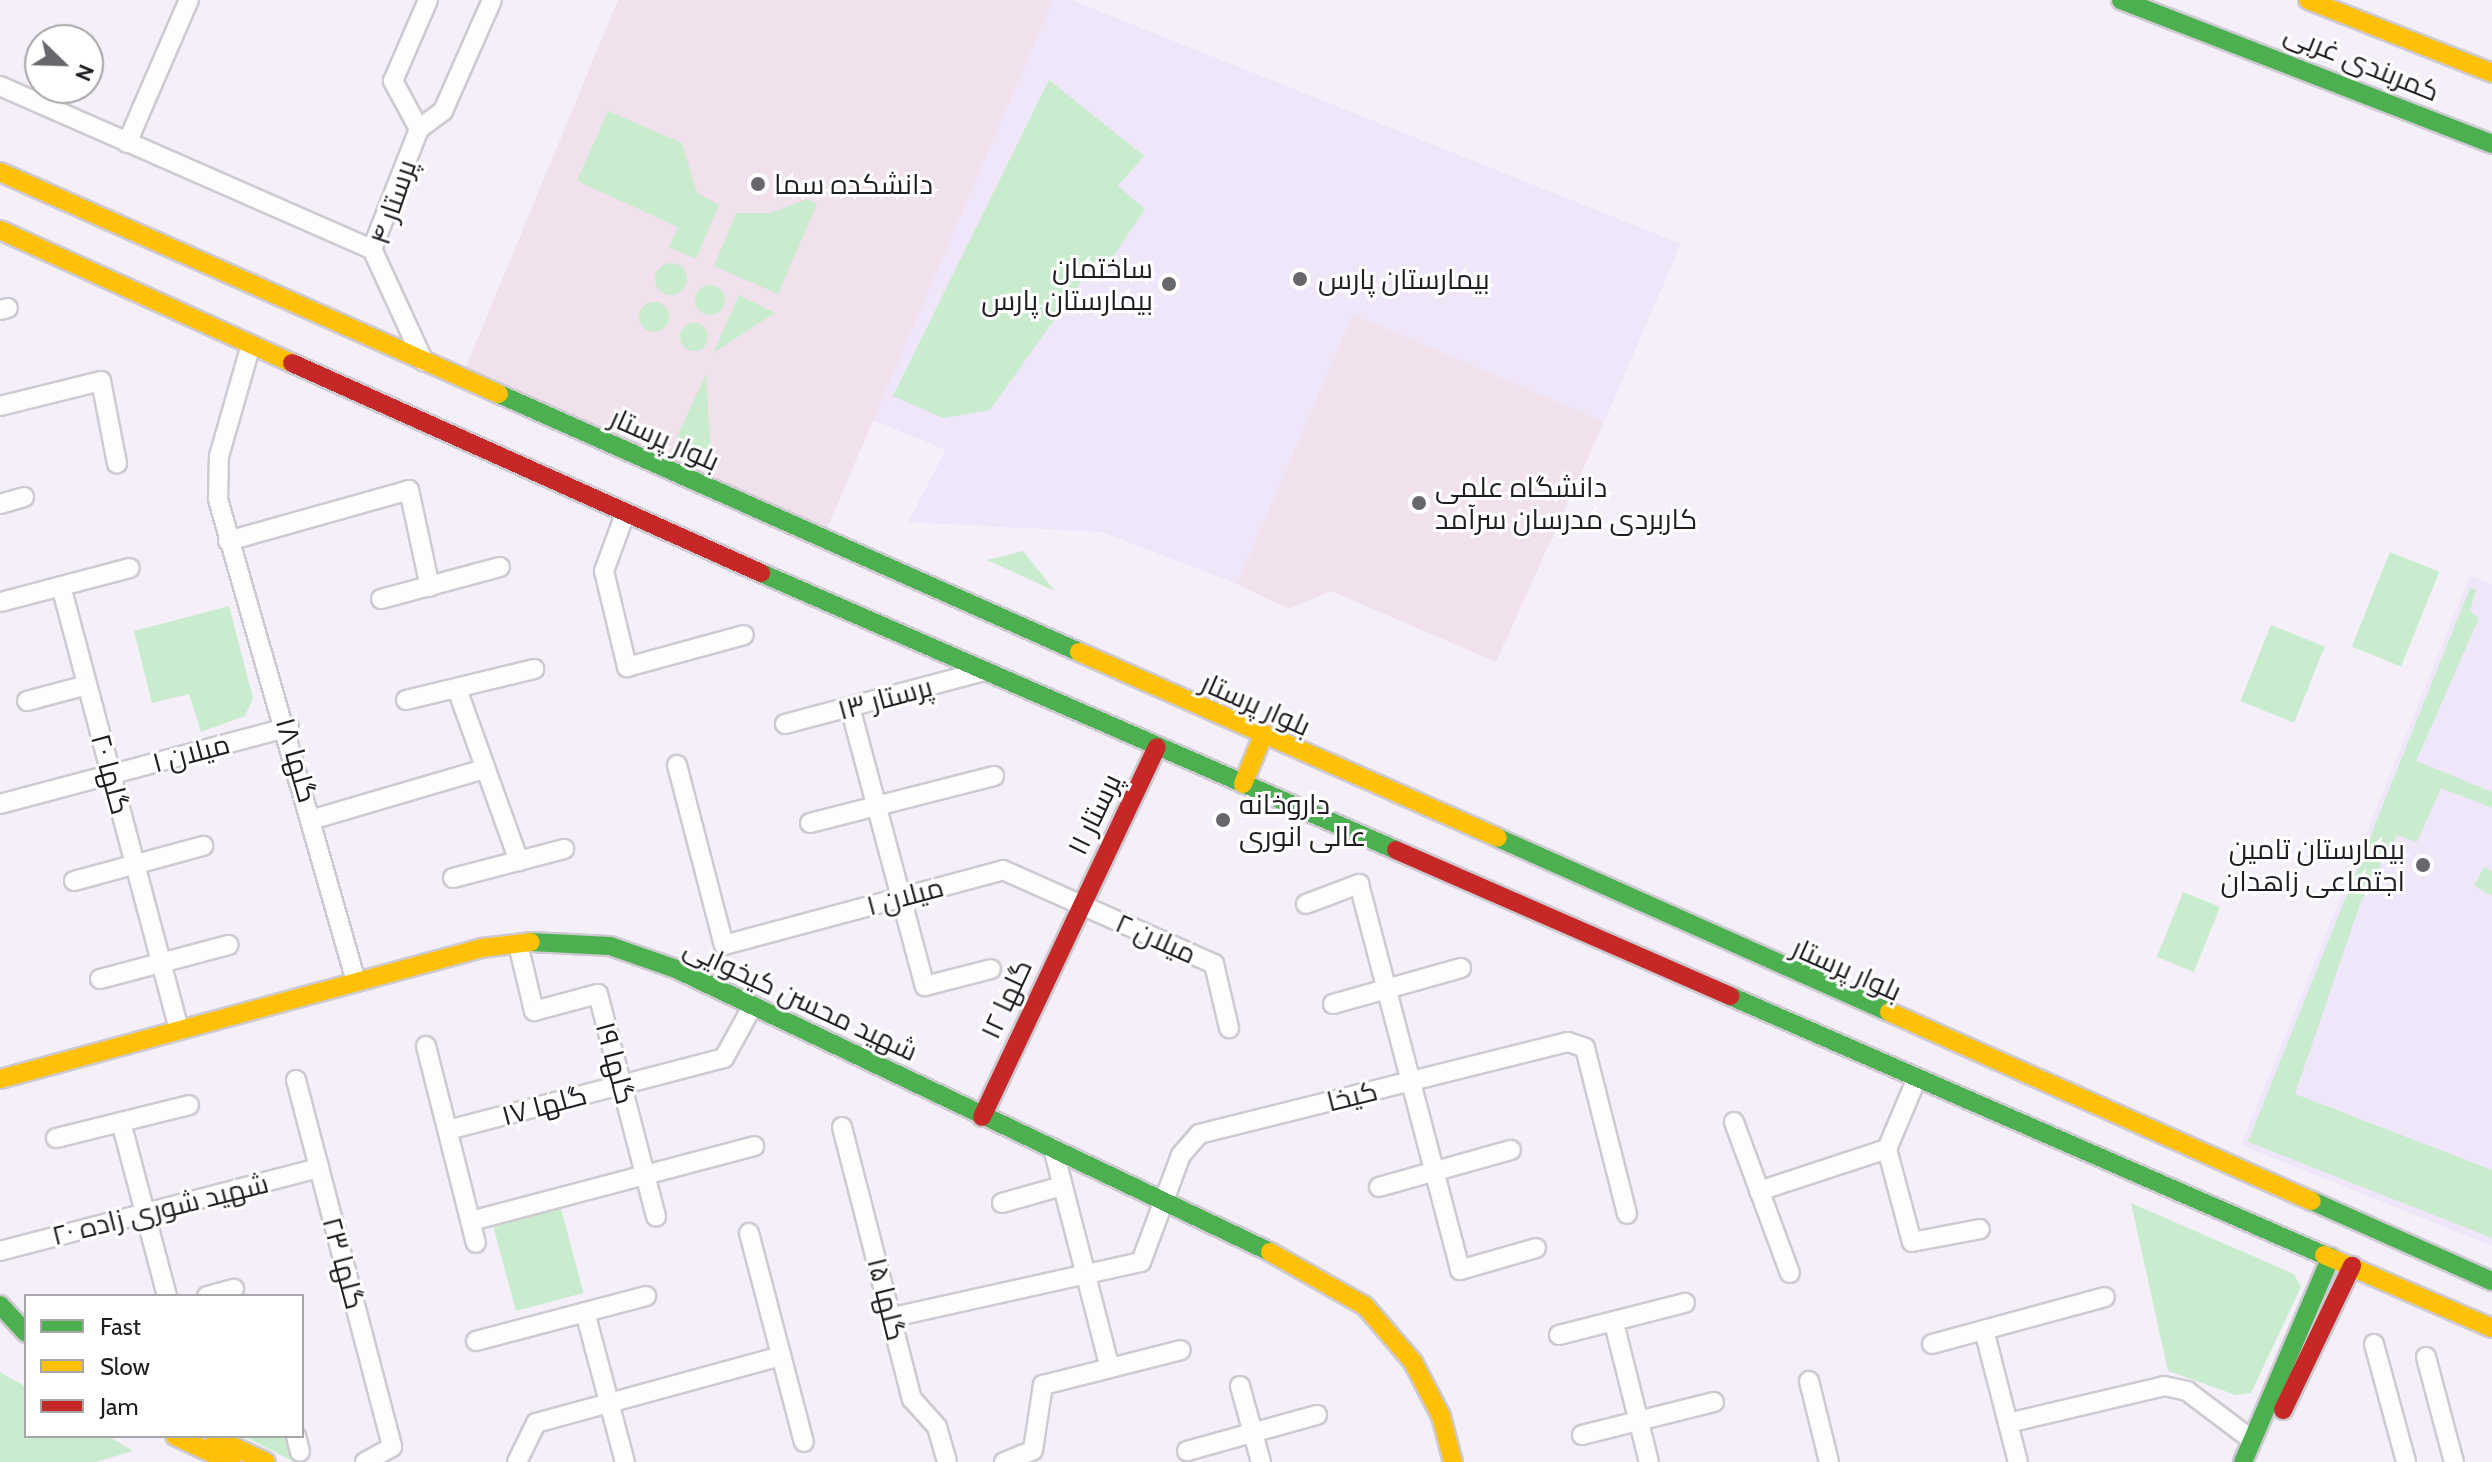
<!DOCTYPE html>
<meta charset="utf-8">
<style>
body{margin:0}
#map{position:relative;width:2492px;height:1462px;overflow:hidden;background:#f4eff9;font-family:Cabin,Cairo,sans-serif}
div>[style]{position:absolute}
.built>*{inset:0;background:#efe6f9}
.education>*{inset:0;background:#f1e1ec}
.green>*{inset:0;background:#caecce;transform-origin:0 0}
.round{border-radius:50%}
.roads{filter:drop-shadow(2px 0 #cdcad1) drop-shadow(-2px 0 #cdcad1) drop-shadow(0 2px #cdcad1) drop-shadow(0 -2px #cdcad1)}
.street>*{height:18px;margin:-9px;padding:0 9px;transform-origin:9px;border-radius:9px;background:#fdfdfe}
.fast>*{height:18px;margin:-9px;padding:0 9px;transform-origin:9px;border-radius:9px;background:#4caf50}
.slow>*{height:18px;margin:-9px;padding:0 9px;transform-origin:9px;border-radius:9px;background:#ffc107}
.jam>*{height:18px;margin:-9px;padding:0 9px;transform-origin:9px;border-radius:9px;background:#c62828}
.dots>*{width:22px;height:22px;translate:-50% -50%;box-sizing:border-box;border:4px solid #fff;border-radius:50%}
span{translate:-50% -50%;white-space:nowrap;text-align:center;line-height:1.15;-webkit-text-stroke:6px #fff;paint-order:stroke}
.street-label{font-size:28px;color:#201d23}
.poi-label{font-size:28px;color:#201d23}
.left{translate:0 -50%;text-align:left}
.right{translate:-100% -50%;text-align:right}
.legend{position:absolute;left:24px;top:1294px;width:280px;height:144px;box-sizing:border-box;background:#fff;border:2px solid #a6a5a7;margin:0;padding:10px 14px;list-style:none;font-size:24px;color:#201d23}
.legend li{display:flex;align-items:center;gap:16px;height:40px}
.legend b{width:40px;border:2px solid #a6a5a7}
.north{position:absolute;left:24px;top:24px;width:80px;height:80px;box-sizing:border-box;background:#fff;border:2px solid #a6a5a7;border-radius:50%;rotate:113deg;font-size:22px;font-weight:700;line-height:32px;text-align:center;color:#201d23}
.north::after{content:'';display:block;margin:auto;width:28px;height:36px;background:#6a666e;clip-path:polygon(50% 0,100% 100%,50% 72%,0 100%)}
</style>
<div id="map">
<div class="built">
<div style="clip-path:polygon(1053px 0,1071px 0,1681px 244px,1604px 422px,1353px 314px,1237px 584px,1102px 532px,908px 522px,946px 450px,873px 420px)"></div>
<div style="clip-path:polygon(2470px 576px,2492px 584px,2492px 1246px,2241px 1145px)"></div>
</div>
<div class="education">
<div style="clip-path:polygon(618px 0,1053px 0,827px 528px,466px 367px)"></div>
<div style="clip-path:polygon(1353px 314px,1604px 422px,1496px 662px,1331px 591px,1289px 609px,1237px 584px)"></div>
</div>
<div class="green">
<div style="clip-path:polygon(1049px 80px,1144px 156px,1118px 186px,1145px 209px,1109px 262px,1099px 257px,990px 410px,943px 418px,893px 396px)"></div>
<div style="clip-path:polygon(608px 111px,682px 143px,697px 193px,719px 205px,696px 259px,669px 247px,678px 227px,577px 181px)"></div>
<div style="clip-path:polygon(807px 199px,817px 204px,778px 294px,714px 266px,736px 213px,770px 213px)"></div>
<div class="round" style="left:655px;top:263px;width:32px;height:32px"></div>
<div class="round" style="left:695px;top:285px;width:30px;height:30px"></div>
<div style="clip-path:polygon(739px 295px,775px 313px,713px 353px)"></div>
<div class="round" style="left:639px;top:302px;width:30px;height:30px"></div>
<div class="round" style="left:680px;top:323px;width:28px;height:28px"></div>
<div style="clip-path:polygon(706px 374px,711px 453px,676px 439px)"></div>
<div style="clip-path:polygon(1023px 551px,1055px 591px,987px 560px)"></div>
<div style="left:2390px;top:552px;width:53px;height:102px;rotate:22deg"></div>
<div style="clip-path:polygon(2470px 588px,2476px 590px,2470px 611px,2479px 618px,2416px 761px,2492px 792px,2492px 808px,2441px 788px,2417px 842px,2397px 835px,2360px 904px,2295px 1094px,2492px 1170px,2492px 1238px,2248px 1142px)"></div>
<div style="clip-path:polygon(229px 606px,253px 698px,245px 716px,201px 732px,189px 694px,152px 703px,134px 631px)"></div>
<div style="left:2271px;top:625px;width:58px;height:82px;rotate:22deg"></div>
<div style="clip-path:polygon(2484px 867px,2492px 871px,2492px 896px,2474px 886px)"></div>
<div style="left:2183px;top:892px;width:40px;height:70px;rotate:22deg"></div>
<div style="clip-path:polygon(2131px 1203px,2294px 1274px,2301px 1287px,2251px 1393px,2236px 1395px,2168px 1371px)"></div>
<div style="left:560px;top:1205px;width:91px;height:70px;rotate:75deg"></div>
<div style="clip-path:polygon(0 1372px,26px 1387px,26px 1436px,108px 1436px,133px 1451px,96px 1462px,0 1462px)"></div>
<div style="clip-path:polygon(243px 1436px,287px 1436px,294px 1462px)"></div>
</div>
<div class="roads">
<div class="street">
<div style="left:0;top:86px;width:406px;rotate:23.7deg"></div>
<div style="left:419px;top:129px;width:129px;rotate:111.4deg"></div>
<div style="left:372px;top:249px;width:124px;rotate:65.3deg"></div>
<div style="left:419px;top:129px;width:30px;rotate:-37deg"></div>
<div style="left:443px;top:111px;width:121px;rotate:-66.2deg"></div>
<div style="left:419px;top:129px;width:55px;rotate:-118.4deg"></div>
<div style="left:393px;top:81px;width:88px;rotate:-66.6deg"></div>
<div style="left:127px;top:143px;width:156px;rotate:-66.6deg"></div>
<div style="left:0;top:310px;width:8px;rotate:-14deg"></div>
<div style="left:250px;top:348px;width:112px;rotate:106deg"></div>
<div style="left:219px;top:456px;width:43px;rotate:91.3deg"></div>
<div style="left:218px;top:499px;width:502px;rotate:74.05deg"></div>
<div style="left:0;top:406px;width:104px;rotate:-13.9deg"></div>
<div style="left:101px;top:381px;width:84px;rotate:79deg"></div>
<div style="left:0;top:504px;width:25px;rotate:-16deg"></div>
<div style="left:625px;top:514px;width:61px;rotate:110.2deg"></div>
<div style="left:604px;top:571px;width:99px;rotate:76.5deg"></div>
<div style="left:627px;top:667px;width:121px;rotate:-15.3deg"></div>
<div style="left:228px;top:541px;width:188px;rotate:-15.7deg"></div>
<div style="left:409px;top:490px;width:99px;rotate:77.8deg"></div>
<div style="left:61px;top:586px;width:459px;rotate:75.1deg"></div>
<div style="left:381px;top:599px;width:123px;rotate:-15.1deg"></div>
<div style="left:1px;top:602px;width:133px;rotate:-14.8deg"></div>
<div style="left:457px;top:689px;width:183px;rotate:70.2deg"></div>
<div style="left:406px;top:700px;width:132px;rotate:-13.6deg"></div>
<div style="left:27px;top:701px;width:62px;rotate:-14.9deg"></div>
<div style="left:850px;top:707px;width:289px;rotate:75deg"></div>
<div style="left:925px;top:986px;width:68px;rotate:-14.4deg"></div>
<div style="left:785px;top:724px;width:206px;rotate:-14.9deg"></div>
<div style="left:677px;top:765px;width:186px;rotate:75.4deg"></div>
<div style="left:724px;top:945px;width:289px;rotate:-15deg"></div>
<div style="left:1003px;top:870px;width:231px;rotate:24deg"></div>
<div style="left:1214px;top:964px;width:66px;rotate:76.8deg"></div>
<div style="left:0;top:804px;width:299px;rotate:-14.9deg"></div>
<div style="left:314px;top:819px;width:177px;rotate:-16.4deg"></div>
<div style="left:810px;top:823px;width:190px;rotate:-14.3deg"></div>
<div style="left:453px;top:878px;width:115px;rotate:-14.6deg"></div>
<div style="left:74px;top:881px;width:134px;rotate:-15.2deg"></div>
<div style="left:1306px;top:904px;width:57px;rotate:-20.7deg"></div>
<div style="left:1359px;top:884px;width:399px;rotate:75.3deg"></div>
<div style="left:1460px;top:1270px;width:79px;rotate:-16.1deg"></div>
<div style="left:518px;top:944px;width:69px;rotate:76.6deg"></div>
<div style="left:534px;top:1011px;width:66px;rotate:-14.9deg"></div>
<div style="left:598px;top:994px;width:230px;rotate:75.4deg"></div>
<div style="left:100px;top:979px;width:133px;rotate:-14.8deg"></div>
<div style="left:1333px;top:1004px;width:133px;rotate:-15.7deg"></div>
<div style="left:426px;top:1046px;width:203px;rotate:75.8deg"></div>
<div style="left:296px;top:1080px;width:379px;rotate:75.3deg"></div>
<div style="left:392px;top:1447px;width:31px;rotate:151deg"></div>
<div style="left:121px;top:1122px;width:180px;rotate:75.2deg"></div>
<div style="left:1734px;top:1122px;width:161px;rotate:69.7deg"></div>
<div style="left:842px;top:1127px;width:281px;rotate:75.6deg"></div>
<div style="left:912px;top:1399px;width:38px;rotate:48deg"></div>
<div style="left:937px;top:1427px;width:36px;rotate:74deg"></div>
<div style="left:448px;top:1130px;width:285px;rotate:-14.6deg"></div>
<div style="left:724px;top:1058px;width:58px;rotate:-61.2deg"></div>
<div style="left:56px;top:1138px;width:137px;rotate:-13.9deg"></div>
<div style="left:1053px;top:1148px;width:227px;rotate:75.5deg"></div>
<div style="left:1887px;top:1149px;width:77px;rotate:-67.1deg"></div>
<div style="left:1379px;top:1187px;width:137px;rotate:-15.7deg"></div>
<div style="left:1759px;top:1191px;width:135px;rotate:-18.2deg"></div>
<div style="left:1887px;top:1149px;width:96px;rotate:75deg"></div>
<div style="left:1912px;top:1242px;width:69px;rotate:-10.8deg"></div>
<div style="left:1002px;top:1203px;width:62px;rotate:-15.8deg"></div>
<div style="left:471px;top:1221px;width:293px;rotate:-14.8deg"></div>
<div style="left:749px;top:1233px;width:216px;rotate:75.3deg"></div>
<div style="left:0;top:1251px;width:330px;rotate:-14.6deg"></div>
<div style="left:207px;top:1296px;width:28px;rotate:-15deg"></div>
<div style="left:585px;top:1312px;width:155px;rotate:75.1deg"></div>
<div style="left:893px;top:1317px;width:254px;rotate:-12.5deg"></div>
<div style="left:1141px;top:1262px;width:114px;rotate:-69.5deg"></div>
<div style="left:1181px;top:1155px;width:28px;rotate:-49deg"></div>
<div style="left:1199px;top:1134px;width:380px;rotate:-14deg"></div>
<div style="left:1568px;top:1042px;width:18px;rotate:19deg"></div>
<div style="left:1585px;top:1048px;width:171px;rotate:75.8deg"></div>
<div style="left:1614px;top:1323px;width:143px;rotate:75.9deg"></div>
<div style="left:1984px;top:1330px;width:136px;rotate:75.6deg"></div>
<div style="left:1559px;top:1335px;width:130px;rotate:-14.3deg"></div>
<div style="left:476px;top:1341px;width:176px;rotate:-14.8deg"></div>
<div style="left:1932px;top:1344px;width:179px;rotate:-15.2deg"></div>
<div style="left:2374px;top:1344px;width:122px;rotate:74.8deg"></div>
<div style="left:2426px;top:1357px;width:109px;rotate:75.1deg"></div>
<div style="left:1809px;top:1381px;width:83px;rotate:76.1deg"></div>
<div style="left:1240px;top:1386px;width:79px;rotate:74.6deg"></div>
<div style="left:2008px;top:1423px;width:160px;rotate:-13.3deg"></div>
<div style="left:2164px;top:1386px;width:24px;rotate:12deg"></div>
<div style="left:2187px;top:1391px;width:81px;rotate:37deg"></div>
<div style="left:1582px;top:1435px;width:136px;rotate:-14deg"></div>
<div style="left:296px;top:1436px;width:16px;rotate:76deg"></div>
<div style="left:1187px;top:1451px;width:135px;rotate:-15.5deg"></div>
<div style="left:517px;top:1462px;width:43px;rotate:-64deg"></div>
<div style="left:536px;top:1423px;width:254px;rotate:-15.3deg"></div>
<div style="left:1004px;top:1462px;width:31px;rotate:-22deg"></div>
<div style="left:1033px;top:1450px;width:66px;rotate:-81.3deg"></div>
<div style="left:1043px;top:1385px;width:142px;rotate:-14.2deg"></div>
</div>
<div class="fast">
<div style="left:2121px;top:0;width:398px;rotate:21.2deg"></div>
<div style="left:499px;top:394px;width:635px;rotate:23.98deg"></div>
<div style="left:761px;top:573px;width:693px;rotate:23.57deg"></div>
<div style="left:1498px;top:838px;width:428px;rotate:24deg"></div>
<div style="left:531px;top:942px;width:79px;rotate:2.9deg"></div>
<div style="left:610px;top:946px;width:70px;rotate:19.2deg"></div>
<div style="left:676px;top:969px;width:658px;rotate:25.47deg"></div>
<div style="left:1730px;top:996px;width:648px;rotate:23.56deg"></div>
<div style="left:2312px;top:1201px;width:197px;rotate:24deg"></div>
<div style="left:0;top:1305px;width:38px;rotate:47deg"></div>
<div style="left:2243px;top:1462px;width:223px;rotate:-66.8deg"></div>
</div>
<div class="slow">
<div style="left:2308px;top:0;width:198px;rotate:21.6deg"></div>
<div style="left:0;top:172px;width:546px;rotate:23.98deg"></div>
<div style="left:0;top:230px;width:321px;rotate:24.5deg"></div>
<div style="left:1079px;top:652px;width:458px;rotate:23.9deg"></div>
<div style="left:1243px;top:784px;width:50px;rotate:-67.6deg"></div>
<div style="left:1889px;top:1012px;width:463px;rotate:24.1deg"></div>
<div style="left:0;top:1079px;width:499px;rotate:-15.2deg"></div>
<div style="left:481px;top:948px;width:50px;rotate:-6.8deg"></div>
<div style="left:1270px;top:1252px;width:109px;rotate:29.6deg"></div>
<div style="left:1365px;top:1306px;width:74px;rotate:49.4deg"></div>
<div style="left:1413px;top:1362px;width:61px;rotate:62.6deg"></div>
<div style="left:1441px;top:1416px;width:48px;rotate:75.4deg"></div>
<div style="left:2324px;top:1255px;width:183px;rotate:23.5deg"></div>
<div style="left:175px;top:1436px;width:62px;rotate:24.9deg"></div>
<div style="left:215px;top:1438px;width:56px;rotate:25.2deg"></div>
</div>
<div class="jam">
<div style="left:292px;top:363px;width:514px;rotate:24.12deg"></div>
<div style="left:1396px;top:850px;width:365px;rotate:23.6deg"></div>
<div style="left:982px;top:1117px;width:409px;rotate:-64.7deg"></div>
<div style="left:2283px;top:1410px;width:160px;rotate:-64.4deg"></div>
</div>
</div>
<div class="dots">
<div style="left:758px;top:184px;background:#6a666e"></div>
<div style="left:1300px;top:279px;background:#6a666e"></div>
<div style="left:1169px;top:284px;background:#6a666e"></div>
<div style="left:1419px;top:503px;background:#6a666e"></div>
<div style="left:1223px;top:820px;background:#6a666e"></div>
<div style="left:2423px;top:865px;background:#6a666e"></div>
</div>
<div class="street-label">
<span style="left:2362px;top:62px;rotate:22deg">کمربندی غربی</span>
<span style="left:393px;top:202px;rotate:-71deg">پرستار ۴</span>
<span style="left:665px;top:439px;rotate:24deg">بلوار پرستار</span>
<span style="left:885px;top:698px;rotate:-15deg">پرستار ۱۳</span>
<span style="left:1256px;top:704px;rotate:24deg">بلوار پرستار</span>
<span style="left:191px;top:753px;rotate:-15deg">میلان ۱</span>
<span style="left:297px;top:760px;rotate:74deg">گلها ۱۸</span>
<span style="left:111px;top:774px;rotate:75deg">گلها ۲۰</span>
<span style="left:1094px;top:814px;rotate:-64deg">پرستار ۱۱</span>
<span style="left:905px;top:896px;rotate:-15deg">میلان ۱</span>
<span style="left:1156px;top:938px;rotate:24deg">میلان ۲</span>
<span style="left:1847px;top:969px;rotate:24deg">بلوار پرستار</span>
<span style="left:801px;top:999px;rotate:25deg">شهید محسن کیخوایی</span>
<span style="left:1006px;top:999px;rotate:-65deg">گلها ۱۲</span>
<span style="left:616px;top:1063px;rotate:75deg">گلها ۱۹</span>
<span style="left:1352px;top:1096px;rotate:-14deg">کیخا</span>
<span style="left:544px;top:1105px;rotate:-15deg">گلها ۱۷</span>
<span style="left:160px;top:1209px;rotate:-14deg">شهید شوری زاده ۲۰</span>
<span style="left:344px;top:1263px;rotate:75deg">گلها ۲۳</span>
<span style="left:887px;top:1299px;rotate:76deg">گلها ۱۵</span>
</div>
<div class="poi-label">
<span class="left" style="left:774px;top:184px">دانشکده سما</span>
<span class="right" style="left:1153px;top:284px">ساختمان<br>بیمارستان پارس</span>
<span class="left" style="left:1318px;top:279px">بیمارستان پارس</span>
<span class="left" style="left:1435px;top:503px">دانشگاه علمی<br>کاربردی مدرسان سرآمد</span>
<span class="left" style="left:1239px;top:820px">داروخانه<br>عالی انوری</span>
<span class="right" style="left:2405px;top:865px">بیمارستان تامین<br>اجتماعی زاهدان</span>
</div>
<ul class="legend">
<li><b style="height:10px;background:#4caf50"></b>Fast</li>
<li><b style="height:10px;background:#ffc107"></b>Slow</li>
<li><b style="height:10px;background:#c62828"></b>Jam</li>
</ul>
<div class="north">N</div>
</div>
